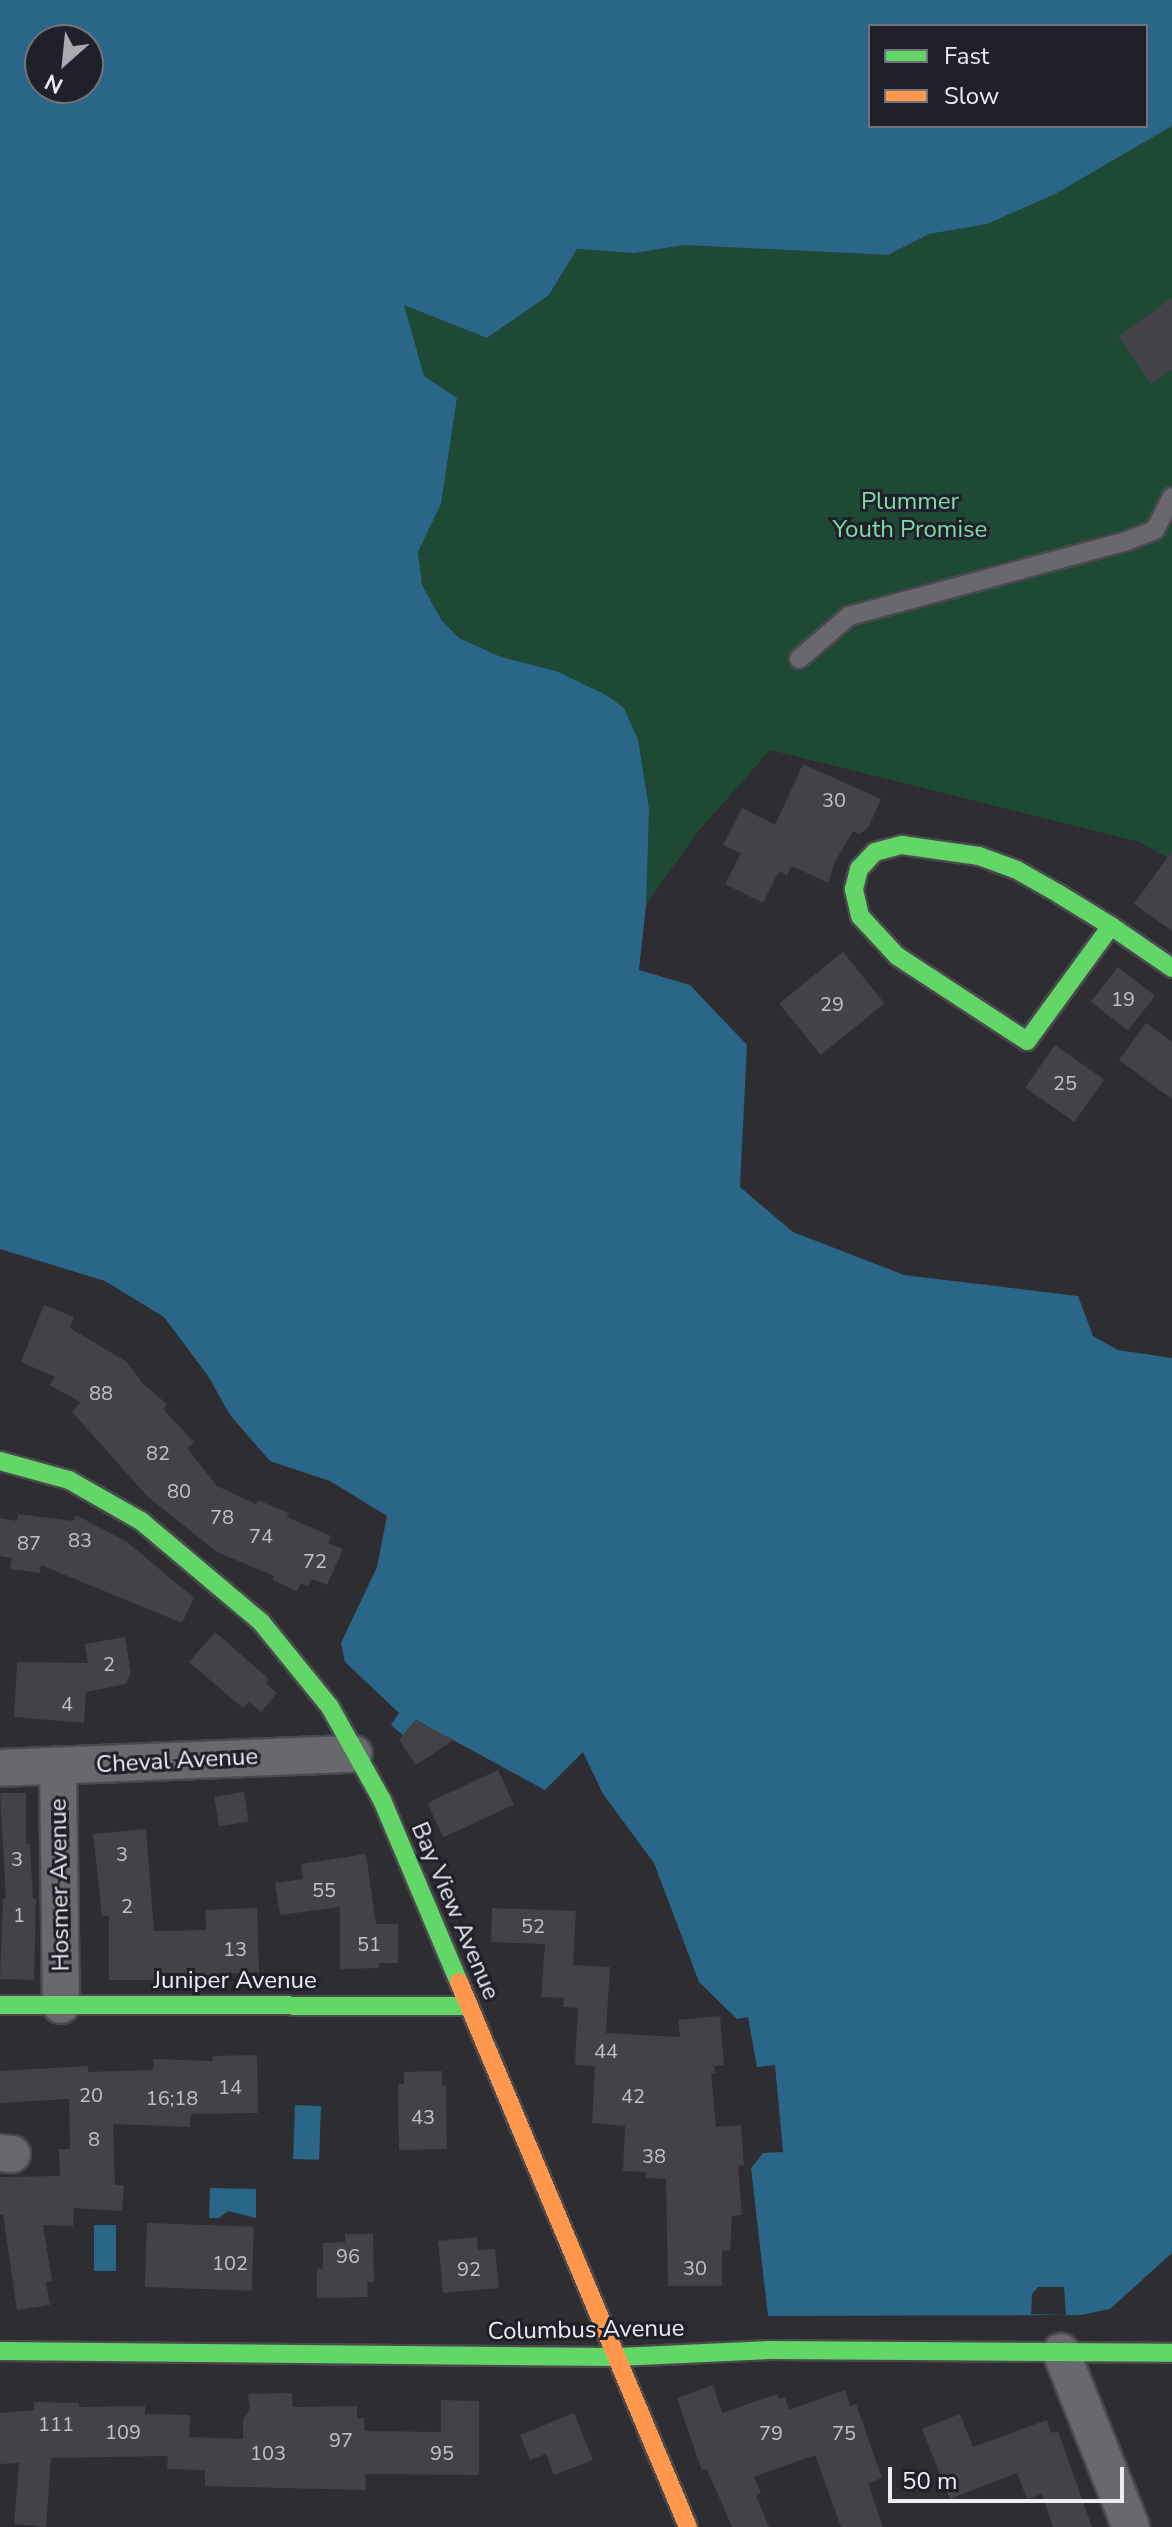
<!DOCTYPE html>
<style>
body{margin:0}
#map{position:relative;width:1172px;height:2527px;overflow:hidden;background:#2d2d32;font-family:"Nunito Sans",sans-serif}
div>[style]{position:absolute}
.green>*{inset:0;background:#1e4a35}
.water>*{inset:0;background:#2a6688;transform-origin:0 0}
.pier>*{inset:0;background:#2d2d32}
.building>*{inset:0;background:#424247;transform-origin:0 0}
.roads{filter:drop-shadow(2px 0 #49494e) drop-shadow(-2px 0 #49494e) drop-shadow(0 2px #49494e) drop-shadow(0 -2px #49494e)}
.lane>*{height:18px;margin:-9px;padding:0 9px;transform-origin:9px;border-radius:9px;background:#68686d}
.street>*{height:36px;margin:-18px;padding:0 18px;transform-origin:18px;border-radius:18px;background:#68686d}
.fast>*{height:18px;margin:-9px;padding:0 9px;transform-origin:9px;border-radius:9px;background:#63d668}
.slow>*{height:18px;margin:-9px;padding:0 9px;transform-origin:9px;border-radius:9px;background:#ff974d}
span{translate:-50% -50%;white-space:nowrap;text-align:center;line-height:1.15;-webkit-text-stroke:6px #20202b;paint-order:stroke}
.number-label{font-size:20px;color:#c2c2c9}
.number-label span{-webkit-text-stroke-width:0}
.park-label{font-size:24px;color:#7ddca8}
.street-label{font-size:24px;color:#ececf4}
.legend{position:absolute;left:868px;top:24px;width:280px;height:104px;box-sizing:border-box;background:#20202b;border:2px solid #72727b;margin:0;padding:10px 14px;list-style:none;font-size:24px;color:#ececf4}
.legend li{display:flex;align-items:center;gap:16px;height:40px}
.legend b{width:40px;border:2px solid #72727b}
.north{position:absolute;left:24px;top:24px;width:80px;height:80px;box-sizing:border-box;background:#20202b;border:2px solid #72727b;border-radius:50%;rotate:207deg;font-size:22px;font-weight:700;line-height:32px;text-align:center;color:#ececf4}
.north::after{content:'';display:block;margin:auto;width:28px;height:36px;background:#a9a9b0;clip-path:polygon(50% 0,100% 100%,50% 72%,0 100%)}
.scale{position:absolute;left:888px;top:2467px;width:236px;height:36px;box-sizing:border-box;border:4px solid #ececf4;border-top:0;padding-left:10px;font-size:24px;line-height:28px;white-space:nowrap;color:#ececf4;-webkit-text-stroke:6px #20202b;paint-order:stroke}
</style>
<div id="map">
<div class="green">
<div style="clip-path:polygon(1172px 126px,1172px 860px,1139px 842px,770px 750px,696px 834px,646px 905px,646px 870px,556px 671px,501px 657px,459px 638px,442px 621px,422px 585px,418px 552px,441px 504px,457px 398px,424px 376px,403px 304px,487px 338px,549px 295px,577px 249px,635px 253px,685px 245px,888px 255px,929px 234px,987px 224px,1054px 194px)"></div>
</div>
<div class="water">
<div style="clip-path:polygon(evenodd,0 0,1172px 0,1172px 126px,1055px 194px,987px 224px,929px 234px,888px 255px,685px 245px,635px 253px,577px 249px,549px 295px,487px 338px,404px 305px,424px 376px,457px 398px,441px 504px,418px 552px,422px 585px,442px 621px,459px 638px,501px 657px,556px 671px,606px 695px,624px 708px,638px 740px,649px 809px,646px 905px,639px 970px,690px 985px,747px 1045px,740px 1187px,793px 1232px,904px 1275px,1078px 1296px,1093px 1336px,1118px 1350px,1172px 1358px,1172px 2253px,1110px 2309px,1081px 2315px,768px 2316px,751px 2168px,763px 2153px,783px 2152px,775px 2065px,757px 2067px,748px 2017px,737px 2019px,699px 1982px,654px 1863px,603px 1794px,583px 1752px,545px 1790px,416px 1720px,403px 1735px,391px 1725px,399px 1713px,345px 1662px,341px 1643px,377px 1567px,387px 1516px,330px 1481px,270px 1461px,230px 1415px,208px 1376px,164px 1317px,105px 1281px,0 1249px,0 0,870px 26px,1146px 26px,1146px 126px,870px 126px,870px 26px,0 0,40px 40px,88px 40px,88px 88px,40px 88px,40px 40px)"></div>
<div style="left:295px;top:2105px;width:26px;height:54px;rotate:2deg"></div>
<div style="clip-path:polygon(210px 2188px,256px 2189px,256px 2218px,228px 2211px,219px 2218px,209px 2218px)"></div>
<div style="left:94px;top:2225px;width:22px;height:46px"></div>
</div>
<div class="pier">
<div style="clip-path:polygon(1038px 2287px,1064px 2287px,1066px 2315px,1031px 2314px,1032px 2294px)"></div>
</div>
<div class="building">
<div style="clip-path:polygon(1172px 298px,1172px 370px,1151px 384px,1118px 336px)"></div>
<div style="clip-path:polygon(803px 764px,881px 799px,868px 828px,859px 834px,853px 831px,835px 862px,828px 883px,792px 866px,787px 875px,779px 871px,763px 903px,725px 884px,741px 853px,723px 845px,742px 808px,775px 825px)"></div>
<div style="clip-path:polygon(1172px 851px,1172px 931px,1134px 904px)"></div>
<div style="left:843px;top:952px;width:66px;height:82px;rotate:51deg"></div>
<div style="left:1118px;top:967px;width:47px;height:44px;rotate:38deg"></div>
<div style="clip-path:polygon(1146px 1023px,1172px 1042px,1172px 1099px,1119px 1060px)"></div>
<div style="left:1055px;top:1045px;width:60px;height:52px;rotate:35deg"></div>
<div style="clip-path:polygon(44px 1305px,74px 1317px,70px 1328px,127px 1362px,142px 1383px,167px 1404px,163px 1409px,194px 1442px,187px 1448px,217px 1486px,256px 1504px,258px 1500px,289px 1513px,287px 1517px,331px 1536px,328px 1543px,343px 1549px,327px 1585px,312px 1579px,308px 1586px,301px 1583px,297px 1591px,273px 1580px,274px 1576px,217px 1552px,147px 1496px,72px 1412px,80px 1402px,49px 1385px,55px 1377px,21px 1362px)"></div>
<div style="clip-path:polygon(18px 1514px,73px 1521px,76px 1515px,127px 1542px,194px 1598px,182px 1623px,41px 1565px,40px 1573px,10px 1569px,12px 1558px,0 1556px,0 1518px,17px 1521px)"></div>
<div style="clip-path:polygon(215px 1632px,269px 1679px,266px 1683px,277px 1693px,261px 1712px,249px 1702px,243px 1708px,189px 1662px)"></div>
<div style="clip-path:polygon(125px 1637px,131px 1673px,126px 1684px,86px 1692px,84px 1723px,14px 1717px,17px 1662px,88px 1663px,85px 1644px)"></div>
<div style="clip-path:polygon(415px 1720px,454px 1740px,416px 1765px,399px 1740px)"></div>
<div style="left:498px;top:1770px;width:38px;height:78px;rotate:65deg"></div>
<div style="left:244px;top:1792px;width:30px;height:30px;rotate:81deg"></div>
<div style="clip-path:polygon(0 1793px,26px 1793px,26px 1845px,30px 1844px,33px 1899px,36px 1899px,34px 1980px,0 1979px,3px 1899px,6px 1899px)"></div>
<div style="clip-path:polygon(146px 1829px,154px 1931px,206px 1930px,205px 1910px,257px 1908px,259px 1972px,161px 1977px,161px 1980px,109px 1980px,109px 1916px,102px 1916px,93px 1834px)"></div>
<div style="clip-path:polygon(366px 1854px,376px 1924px,398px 1924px,398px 1963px,379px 1963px,379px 1968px,340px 1969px,340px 1907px,280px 1915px,275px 1883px,303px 1879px,301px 1864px)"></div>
<div style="clip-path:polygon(492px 1908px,576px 1911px,573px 1965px,610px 1967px,606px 2033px,680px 2037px,678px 2020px,720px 2016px,724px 2065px,714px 2066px,715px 2073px,711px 2073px,716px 2127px,741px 2125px,744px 2165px,738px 2166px,742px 2215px,732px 2216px,730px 2251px,722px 2250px,722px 2286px,668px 2286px,666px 2179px,645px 2178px,646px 2172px,623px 2171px,625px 2126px,592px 2123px,595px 2066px,575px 2065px,578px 2008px,563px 2007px,564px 1998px,541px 1997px,545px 1944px,491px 1942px)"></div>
<div style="clip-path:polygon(257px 2055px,258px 2113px,191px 2114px,190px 2127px,113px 2124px,115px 2185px,124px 2185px,122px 2211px,74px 2208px,73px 2226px,43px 2225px,52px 2281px,46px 2282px,50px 2305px,17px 2310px,3px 2215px,0 2215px,0 2177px,60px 2176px,59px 2149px,70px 2149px,69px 2099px,0 2103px,0 2071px,88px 2066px,88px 2072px,153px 2070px,154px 2059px,213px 2061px,212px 2056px)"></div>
<div style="clip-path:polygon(442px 2071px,442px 2085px,446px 2085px,447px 2149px,399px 2150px,398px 2084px,404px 2084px,404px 2072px)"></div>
<div style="left:147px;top:2223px;width:107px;height:64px;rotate:2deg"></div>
<div style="clip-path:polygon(345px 2234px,373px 2234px,374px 2282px,367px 2282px,368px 2297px,317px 2298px,317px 2268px,323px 2269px,323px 2243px,345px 2242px)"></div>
<div style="clip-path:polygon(477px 2237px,478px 2250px,495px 2249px,499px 2288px,443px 2293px,438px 2241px)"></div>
<div style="clip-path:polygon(713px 2385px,722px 2413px,777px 2394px,779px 2399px,785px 2397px,789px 2410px,845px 2390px,850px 2406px,856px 2404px,882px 2478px,868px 2483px,883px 2527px,841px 2527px,815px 2455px,754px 2477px,761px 2493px,756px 2496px,769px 2527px,732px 2527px,707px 2469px,702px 2471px,677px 2398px)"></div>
<div style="clip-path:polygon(292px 2393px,293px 2407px,357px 2406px,357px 2418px,364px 2418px,365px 2431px,441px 2432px,441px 2400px,479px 2401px,479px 2475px,365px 2474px,366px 2490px,205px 2486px,205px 2470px,167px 2469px,168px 2456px,51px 2458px,46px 2527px,14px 2524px,19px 2463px,0 2464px,0 2413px,34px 2410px,34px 2402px,79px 2403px,79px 2407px,145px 2406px,145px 2414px,190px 2415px,189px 2437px,243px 2439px,243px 2420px,250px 2409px,248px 2394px)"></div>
<div style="clip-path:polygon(574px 2413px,593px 2460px,554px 2475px,546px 2454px,530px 2460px,520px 2435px)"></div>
<div style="clip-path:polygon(960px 2414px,973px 2447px,1047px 2420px,1051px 2433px,1058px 2431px,1092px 2527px,1053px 2527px,1042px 2494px,1027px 2499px,1017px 2473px,950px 2499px,922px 2429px)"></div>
</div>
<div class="roads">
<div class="lane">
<div style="left:799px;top:659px;width:66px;rotate:-40.7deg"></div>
<div style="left:849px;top:616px;width:285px;rotate:-15.1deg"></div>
<div style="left:1124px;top:542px;width:33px;rotate:-21deg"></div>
<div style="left:1155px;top:530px;width:37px;rotate:-63deg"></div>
</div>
<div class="street">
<div style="left:58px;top:1766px;width:239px;rotate:89.3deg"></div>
<div style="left:0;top:1768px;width:354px;rotate:-2.3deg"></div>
<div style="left:0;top:2153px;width:12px;rotate:5deg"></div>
<div style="left:1061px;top:2352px;width:188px;rotate:68.2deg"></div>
</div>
<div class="fast">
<div style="left:1111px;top:926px;width:142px;rotate:126.1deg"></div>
<div style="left:1027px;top:1041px;width:155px;rotate:-146.8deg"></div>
<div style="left:897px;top:956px;width:54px;rotate:-132.8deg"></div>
<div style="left:860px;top:916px;width:28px;rotate:-103deg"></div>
<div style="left:854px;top:889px;width:21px;rotate:-76deg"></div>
<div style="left:859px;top:869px;width:23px;rotate:-47deg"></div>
<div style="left:875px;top:852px;width:28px;rotate:-15deg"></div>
<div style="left:902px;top:845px;width:78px;rotate:8.1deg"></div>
<div style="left:979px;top:856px;width:40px;rotate:20.2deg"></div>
<div style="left:1017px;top:870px;width:48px;rotate:29.7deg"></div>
<div style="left:1059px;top:894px;width:61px;rotate:31.6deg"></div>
<div style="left:1111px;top:926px;width:74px;rotate:34.5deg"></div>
<div style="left:0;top:1461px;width:72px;rotate:15.4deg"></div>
<div style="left:69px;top:1480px;width:83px;rotate:29.7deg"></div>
<div style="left:141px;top:1521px;width:157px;rotate:40.1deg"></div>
<div style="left:261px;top:1622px;width:109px;rotate:50.9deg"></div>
<div style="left:330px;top:1707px;width:107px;rotate:60.8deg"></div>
<div style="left:382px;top:1800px;width:198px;rotate:67.1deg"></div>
<div style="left:0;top:2005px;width:469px;rotate:0.1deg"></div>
<div style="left:0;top:2351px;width:618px;rotate:0.56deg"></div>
<div style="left:618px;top:2357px;width:152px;rotate:-2.6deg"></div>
<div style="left:770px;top:2350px;width:402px;rotate:0.4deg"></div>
</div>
<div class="slow">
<div style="left:459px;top:1982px;width:591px;rotate:67.21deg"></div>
</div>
</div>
<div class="number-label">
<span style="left:834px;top:800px">30</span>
<span style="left:1123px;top:999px">19</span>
<span style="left:832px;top:1004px">29</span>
<span style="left:1065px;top:1083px">25</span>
<span style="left:101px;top:1393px">88</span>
<span style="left:158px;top:1453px">82</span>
<span style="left:179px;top:1491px">80</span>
<span style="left:222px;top:1517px">78</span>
<span style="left:261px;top:1536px">74</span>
<span style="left:80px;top:1540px">83</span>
<span style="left:29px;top:1543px">87</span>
<span style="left:315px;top:1561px">72</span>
<span style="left:109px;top:1664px">2</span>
<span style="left:67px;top:1704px">4</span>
<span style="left:122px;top:1854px">3</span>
<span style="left:17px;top:1859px">3</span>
<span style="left:324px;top:1890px">55</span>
<span style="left:127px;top:1906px">2</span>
<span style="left:19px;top:1915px">1</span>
<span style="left:533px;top:1926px">52</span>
<span style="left:369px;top:1944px">51</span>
<span style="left:235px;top:1949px">13</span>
<span style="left:606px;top:2051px">44</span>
<span style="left:230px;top:2087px">14</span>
<span style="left:91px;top:2095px">20</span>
<span style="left:633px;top:2096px">42</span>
<span style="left:172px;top:2098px">16;18</span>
<span style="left:423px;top:2117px">43</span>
<span style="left:94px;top:2139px">8</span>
<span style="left:654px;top:2156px">38</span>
<span style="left:348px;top:2256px">96</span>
<span style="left:230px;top:2263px">102</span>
<span style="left:695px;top:2268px">30</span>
<span style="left:469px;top:2269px">92</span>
<span style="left:56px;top:2424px">111</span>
<span style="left:123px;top:2432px">109</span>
<span style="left:771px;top:2433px">79</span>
<span style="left:844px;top:2433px">75</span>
<span style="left:341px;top:2440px">97</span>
<span style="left:268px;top:2453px">103</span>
<span style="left:442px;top:2453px">95</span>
</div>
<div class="park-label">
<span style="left:910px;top:516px">Plummer<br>Youth Promise</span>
</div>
<div class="street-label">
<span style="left:177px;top:1761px;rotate:-3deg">Cheval Avenue</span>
<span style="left:60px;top:1885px;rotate:-91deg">Hosmer Avenue</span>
<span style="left:455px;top:1911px;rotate:67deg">Bay View Avenue</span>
<span style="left:235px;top:1981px">Juniper Avenue</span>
<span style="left:586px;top:2330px;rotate:-1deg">Columbus Avenue</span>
</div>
<ul class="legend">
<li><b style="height:10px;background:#63d668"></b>Fast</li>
<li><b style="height:10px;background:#ff974d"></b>Slow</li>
</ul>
<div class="north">N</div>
<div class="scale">50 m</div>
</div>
